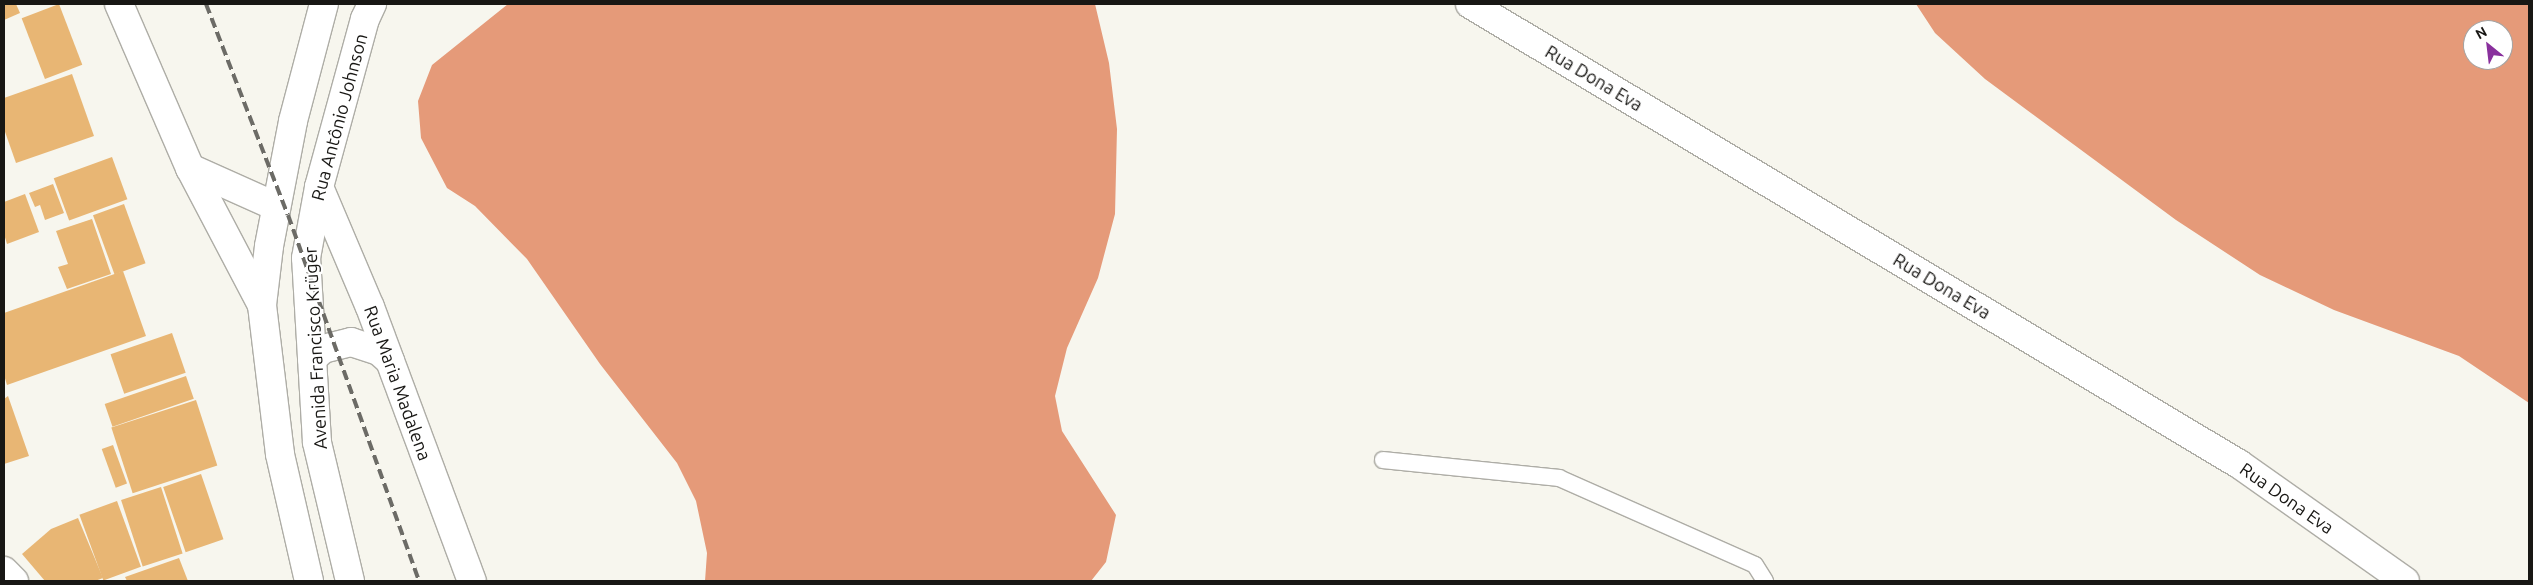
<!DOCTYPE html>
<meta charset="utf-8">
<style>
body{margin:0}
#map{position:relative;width:2533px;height:585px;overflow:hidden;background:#f7f6ee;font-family:Ubuntu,sans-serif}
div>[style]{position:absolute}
.forest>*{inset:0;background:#e59a79}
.building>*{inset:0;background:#e8b674;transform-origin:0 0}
.roads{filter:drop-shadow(1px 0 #aeada6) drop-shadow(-1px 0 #aeada6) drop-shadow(0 1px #aeada6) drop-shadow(0 -1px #aeada6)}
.lane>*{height:16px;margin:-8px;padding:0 8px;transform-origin:8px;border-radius:8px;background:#fff}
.street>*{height:28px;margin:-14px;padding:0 14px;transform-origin:14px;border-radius:14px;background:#fff}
.secondary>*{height:28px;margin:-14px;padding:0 14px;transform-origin:14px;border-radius:14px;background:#fff}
.rail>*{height:4px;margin-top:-2px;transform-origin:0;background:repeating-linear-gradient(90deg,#6c6b66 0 10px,transparent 0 15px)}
span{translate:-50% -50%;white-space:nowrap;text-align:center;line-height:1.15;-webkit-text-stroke:4px #fff;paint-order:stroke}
.street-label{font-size:18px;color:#181714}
.frame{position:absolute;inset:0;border:5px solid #181714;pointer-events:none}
.north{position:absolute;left:2463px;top:20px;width:50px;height:50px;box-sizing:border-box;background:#fff;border:1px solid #a3a2a1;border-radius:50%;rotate:331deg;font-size:14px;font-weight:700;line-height:20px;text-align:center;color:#181714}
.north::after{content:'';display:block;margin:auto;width:18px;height:22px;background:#89309d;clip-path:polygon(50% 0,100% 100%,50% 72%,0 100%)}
</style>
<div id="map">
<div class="forest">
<div style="clip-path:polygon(508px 4px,1095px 4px,1109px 63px,1117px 129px,1115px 214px,1098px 278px,1067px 348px,1055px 396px,1062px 431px,1116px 515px,1106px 562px,1091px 581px,705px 581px,707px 553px,696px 501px,677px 463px,600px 364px,527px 259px,475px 206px,447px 188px,421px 138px,418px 101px,432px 65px)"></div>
<div style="clip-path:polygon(evenodd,1916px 4px,2529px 4px,2529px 403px,2459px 356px,2334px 310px,2260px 275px,2176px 220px,1985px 79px,1935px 33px,1916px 4px,2473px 30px,2503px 30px,2503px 60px,2473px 60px,2473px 30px)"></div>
</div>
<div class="building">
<div style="clip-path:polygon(4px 4px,16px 4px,20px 13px,4px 20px)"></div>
<div style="left:59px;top:4px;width:65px;height:40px;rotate:69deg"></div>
<div style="clip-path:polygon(72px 74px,94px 136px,16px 163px,4px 129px,4px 98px)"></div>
<div style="left:112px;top:157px;width:45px;height:62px;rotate:70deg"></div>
<div style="clip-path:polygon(53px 184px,64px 213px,45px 220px,40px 205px,35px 207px,29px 193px)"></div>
<div style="clip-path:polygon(25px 194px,39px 232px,7px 244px,4px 234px,4px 202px)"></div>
<div style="left:124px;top:204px;width:63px;height:33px;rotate:70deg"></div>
<div style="clip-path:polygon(92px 219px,111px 274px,67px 289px,58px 267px,68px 264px,56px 231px)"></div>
<div style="clip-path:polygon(123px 271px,146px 336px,7px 385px,4px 375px,4px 313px)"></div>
<div style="left:172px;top:333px;width:42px;height:65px;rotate:71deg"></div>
<div style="left:186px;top:376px;width:24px;height:86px;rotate:71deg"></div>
<div style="clip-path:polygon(8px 396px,29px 456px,4px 464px,4px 399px)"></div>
<div style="left:196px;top:400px;width:69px;height:89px;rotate:72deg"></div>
<div style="left:113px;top:445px;width:41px;height:12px;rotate:70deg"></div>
<div style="left:201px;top:474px;width:69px;height:40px;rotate:71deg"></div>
<div style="left:161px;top:487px;width:70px;height:42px;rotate:72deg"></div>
<div style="left:117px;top:501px;width:70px;height:40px;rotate:70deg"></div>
<div style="clip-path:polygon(78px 518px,103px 578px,95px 581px,45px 581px,22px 554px,51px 529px)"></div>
<div style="clip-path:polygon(179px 558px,188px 581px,127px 581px,125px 577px)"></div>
</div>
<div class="roads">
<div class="lane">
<div style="left:1383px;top:460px;width:177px;rotate:5.8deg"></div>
<div style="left:1559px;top:478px;width:214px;rotate:23.9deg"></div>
<div style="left:1755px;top:565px;width:19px;rotate:58deg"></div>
</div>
<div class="street">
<div style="left:119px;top:4px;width:179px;rotate:66.6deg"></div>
<div style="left:190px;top:168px;width:155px;rotate:62.3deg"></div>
<div style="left:1470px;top:4px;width:896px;rotate:30.89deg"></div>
<div style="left:2239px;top:464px;width:203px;rotate:35.2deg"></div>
<div style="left:190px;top:168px;width:93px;rotate:24.1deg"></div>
<div style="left:319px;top:187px;width:130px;rotate:67deg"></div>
<div style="left:370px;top:307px;width:292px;rotate:69.6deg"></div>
<div style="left:4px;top:571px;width:14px;rotate:45deg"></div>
</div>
<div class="secondary">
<div style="left:312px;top:359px;width:15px;rotate:-42deg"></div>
<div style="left:323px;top:349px;width:29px;rotate:-14deg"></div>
<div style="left:351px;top:342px;width:29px;rotate:18deg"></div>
<div style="left:379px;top:351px;width:15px;rotate:42deg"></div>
<div style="left:309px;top:581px;width:130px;rotate:-102.9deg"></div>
<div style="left:280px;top:454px;width:150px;rotate:-96.9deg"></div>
<div style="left:262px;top:305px;width:59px;rotate:-83.2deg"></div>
<div style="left:269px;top:246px;width:127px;rotate:-79.1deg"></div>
<div style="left:293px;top:121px;width:121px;rotate:-75.2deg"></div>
<div style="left:350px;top:581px;width:143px;rotate:-103.4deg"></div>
<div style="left:317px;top:442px;width:184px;rotate:-93.4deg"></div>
<div style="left:306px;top:258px;width:72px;rotate:-79.6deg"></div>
<div style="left:319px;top:187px;width:174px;rotate:-74.7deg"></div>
<div style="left:365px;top:19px;width:17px;rotate:-65deg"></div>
</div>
</div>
<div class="rail">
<div style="left:206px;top:4px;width:226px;rotate:68.8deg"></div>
<div style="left:288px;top:215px;width:389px;rotate:70.3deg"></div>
</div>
<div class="street-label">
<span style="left:1594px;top:78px;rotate:31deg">Rua Dona Eva</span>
<span style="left:339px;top:117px;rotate:-75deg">Rua Antônio Johnson</span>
<span style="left:1942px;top:286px;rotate:31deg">Rua Dona Eva</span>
<span style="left:315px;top:348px;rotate:-93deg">Avenida Francisco Krüger</span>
<span style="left:398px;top:383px;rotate:70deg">Rua Maria Madalena</span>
<span style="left:2287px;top:498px;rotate:35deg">Rua Dona Eva</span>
</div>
<div class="frame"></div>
<div class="north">N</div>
</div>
